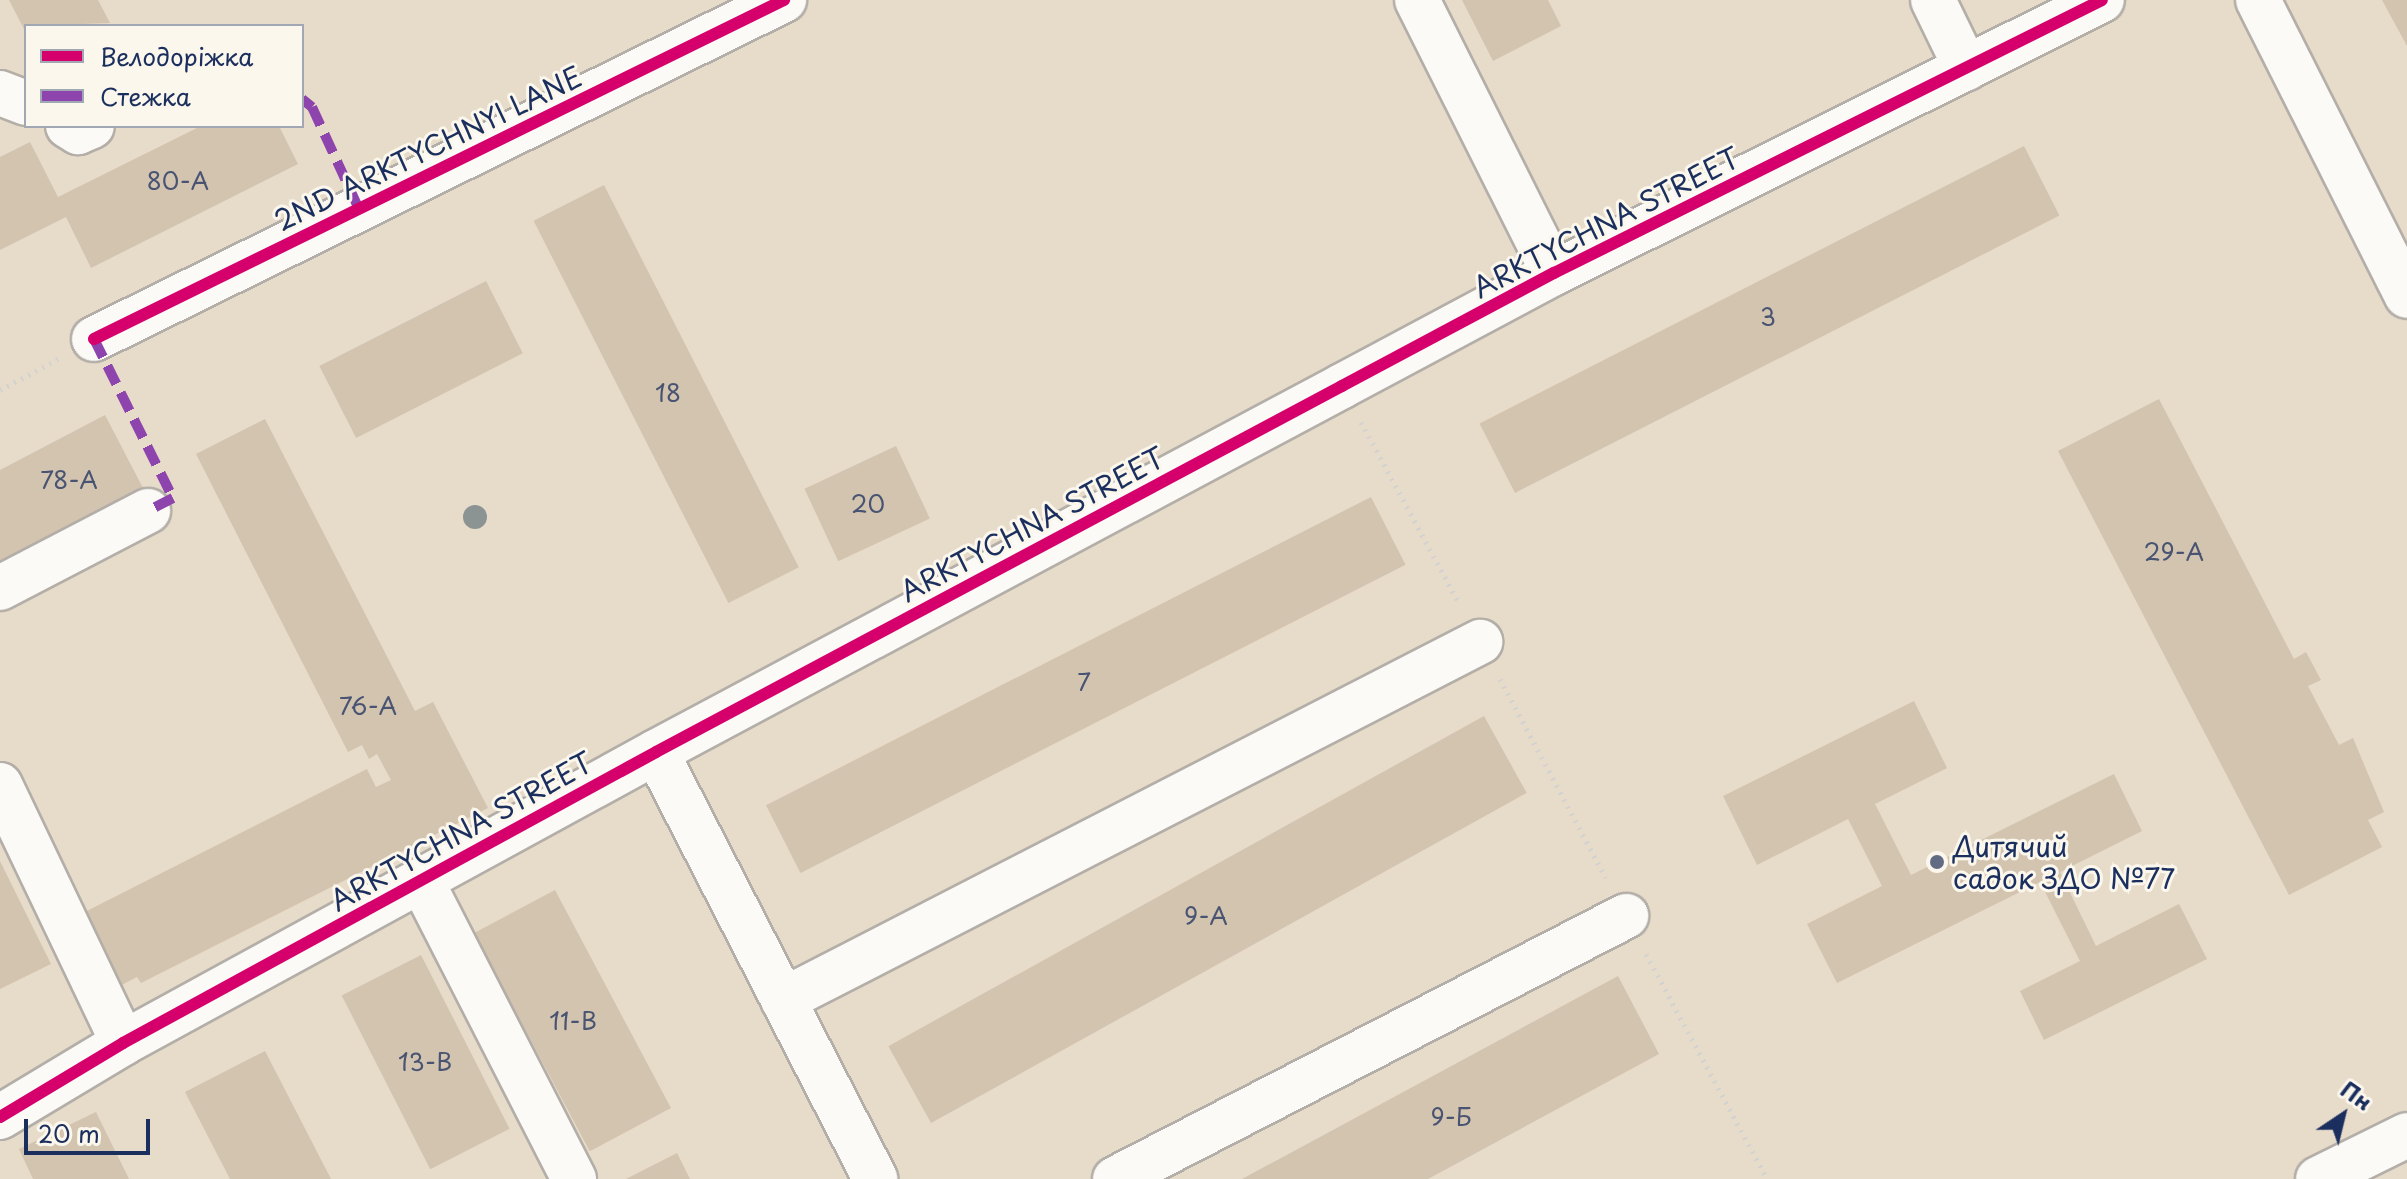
<!DOCTYPE html>
<meta charset="utf-8">
<style>
body{margin:0}
#map{position:relative;width:2407px;height:1179px;overflow:hidden;background:#e7dbca;font-family:"Playpen Sans",sans-serif}
div>[style]{position:absolute}
.building>*{inset:0;background:#d3c4b0;transform-origin:0 0}
.path>*{height:5px;margin-top:-2.5px;transform-origin:0;background:repeating-linear-gradient(90deg,#d3d2d0 0 2px,transparent 0 8px)}
.roads{filter:drop-shadow(2px 0 #b3aea7) drop-shadow(-2px 0 #b3aea7) drop-shadow(0 2px #b3aea7) drop-shadow(0 -2px #b3aea7)}
.minor>*{height:44px;margin:-22px;padding:0 22px;transform-origin:22px;border-radius:22px;background:#fbfaf7}
.quiet>*{height:10px;margin-top:-5px;transform-origin:0;background:repeating-linear-gradient(90deg,#8e44ad 0 20px,transparent 0 30px)}
.cycleway>*{height:12px;margin:-6px;padding:0 6px;transform-origin:6px;border-radius:6px;background:#d6006c}
.trees>*{width:24px;height:24px;margin:-12px;border-radius:50%;background:#8c9393}
.dots>*{width:22px;height:22px;translate:-50% -50%;box-sizing:border-box;border:4px solid #fbf7ec;border-radius:50%}
span{translate:-50% -50%;white-space:nowrap;text-align:center;line-height:1.15;-webkit-text-stroke:6px #fbf7ec;paint-order:stroke}
.number-label{font-size:24px;color:#495472}
.number-label span{-webkit-text-stroke-width:0}
.street-label{font-size:28px;color:#1b2f5e}
.poi-label{font-size:28px;color:#1b2f5e}
.left{translate:0 -50%;text-align:left}
.legend{position:absolute;left:24px;top:24px;width:280px;height:104px;box-sizing:border-box;background:#fbf7ec;border:2px solid #a1a7b3;margin:0;padding:10px 14px;list-style:none;font-size:24px;color:#1b2f5e}
.legend li{display:flex;align-items:center;gap:16px;height:40px}
.legend b{width:40px;border:2px solid #a1a7b3}
.north{position:absolute;left:2303px;top:1075px;width:80px;height:80px;-webkit-text-stroke:6px #fbf7ec;paint-order:stroke;rotate:35deg;font-size:22px;font-weight:700;line-height:32px;text-align:center;color:#1b2f5e}
.north::after{content:'';display:block;margin:auto;width:28px;height:36px;background:#1b2f5e;clip-path:polygon(50% 0,100% 100%,50% 72%,0 100%)}
.scale{position:absolute;left:24px;top:1119px;width:126px;height:36px;box-sizing:border-box;border:4px solid #1b2f5e;border-top:0;padding-left:10px;font-size:24px;line-height:28px;white-space:nowrap;color:#1b2f5e;-webkit-text-stroke:6px #fbf7ec;paint-order:stroke}
</style>
<div id="map">
<div class="building">
<div style="clip-path:polygon(9px 0,98px 0,110px 23px,26px 26px,26px 33px)"></div>
<div style="clip-path:polygon(1462px 0,1548px 0,1561px 26px,1493px 61px)"></div>
<div style="clip-path:polygon(2382px 0,2407px 0,2407px 46px)"></div>
<div style="clip-path:polygon(201px 126px,279px 126px,298px 164px,91px 268px,66px 217px,0 250px,0 157px,30px 142px,58px 197px)"></div>
<div style="left:2024px;top:146px;width:78px;height:611px;rotate:63deg"></div>
<div style="left:604px;top:185px;width:429px;height:79px;rotate:63deg"></div>
<div style="left:486px;top:281px;width:81px;height:187px;rotate:63deg"></div>
<div style="clip-path:polygon(2159px 399px,2294px 659px,2306px 652px,2321px 680px,2308px 686px,2339px 745px,2353px 738px,2384px 812px,2368px 820px,2382px 847px,2289px 895px,2058px 451px)"></div>
<div style="clip-path:polygon(105px 415px,144px 490px,0 565px,0 470px)"></div>
<div style="clip-path:polygon(265px 419px,415px 711px,433px 702px,488px 808px,141px 983px,137px 977px,106px 993px,69px 920px,367px 769px,376px 787px,391px 780px,377px 754px,369px 759px,362px 745px,348px 752px,196px 454px)"></div>
<div style="left:896px;top:446px;width:80px;height:101px;rotate:65deg"></div>
<div style="left:1371px;top:497px;width:76px;height:679px;rotate:63deg"></div>
<div style="clip-path:polygon(1914px 701px,1947px 768px,1875px 804px,1911px 875px,2114px 774px,2142px 831px,2060px 872px,2096px 946px,2179px 904px,2207px 959px,2044px 1040px,2020px 991px,2080px 961px,2040px 882px,1837px 983px,1807px 924px,1882px 886px,1848px 819px,1757px 865px,1723px 796px)"></div>
<div style="left:1484px;top:716px;width:88px;height:681px;rotate:61deg"></div>
<div style="clip-path:polygon(0 861px,51px 964px,0 989px)"></div>
<div style="left:555px;top:890px;width:247px;height:92px;rotate:62deg"></div>
<div style="left:421px;top:955px;width:195px;height:89px;rotate:63deg"></div>
<div style="clip-path:polygon(1618px 976px,1659px 1054px,1428px 1179px,1242px 1179px)"></div>
<div style="clip-path:polygon(265px 1051px,331px 1179px,230px 1179px,185px 1092px)"></div>
<div style="clip-path:polygon(96px 1112px,129px 1179px,33px 1179px,19px 1149px)"></div>
<div style="clip-path:polygon(677px 1153px,690px 1179px,626px 1179px)"></div>
</div>
<div class="path">
<div style="left:0;top:390px;width:66px;rotate:-28.1deg"></div>
<div style="left:1361px;top:422px;width:206px;rotate:61.6deg"></div>
<div style="left:1500px;top:679px;width:225px;rotate:62deg"></div>
<div style="left:1646px;top:954px;width:255px;rotate:61.7deg"></div>
</div>
<div class="roads">
<div class="minor">
<div style="left:1417px;top:0;width:305px;rotate:63.4deg"></div>
<div style="left:1933px;top:0;width:76px;rotate:64.1deg"></div>
<div style="left:2258px;top:0;width:331px;rotate:63.3deg"></div>
<div style="left:0;top:93px;width:28px;rotate:21deg"></div>
<div style="left:68px;top:126px;width:12px;rotate:31deg"></div>
<div style="left:78px;top:132px;width:15px;rotate:-23deg"></div>
<div style="left:94px;top:339px;width:769px;rotate:-26.17deg"></div>
<div style="left:0;top:588px;width:167px;rotate:-27.5deg"></div>
<div style="left:656px;top:752px;width:480px;rotate:62.8deg"></div>
<div style="left:0;top:785px;width:286px;rotate:64.5deg"></div>
<div style="left:421px;top:880px;width:336px;rotate:62.9deg"></div>
<div style="left:783px;top:1000px;width:784px;rotate:-27.19deg"></div>
<div style="left:0;top:1117px;width:144px;rotate:-31deg"></div>
<div style="left:123px;top:1043px;width:607px;rotate:-28.63deg"></div>
<div style="left:656px;top:752px;width:778px;rotate:-28.08deg"></div>
<div style="left:1342px;top:386px;width:240px;rotate:-28.1deg"></div>
<div style="left:1554px;top:273px;width:612px;rotate:-26.48deg"></div>
<div style="left:1115px;top:1179px;width:575px;rotate:-27.23deg"></div>
<div style="left:2318px;top:1179px;width:99px;rotate:-26.3deg"></div>
</div>
</div>
<div class="quiet">
<div style="left:302px;top:99px;width:13px;rotate:39deg"></div>
<div style="left:312px;top:107px;width:112px;rotate:65.3deg"></div>
<div style="left:94px;top:339px;width:178px;rotate:63.6deg"></div>
<div style="left:173px;top:498px;width:28px;rotate:153deg"></div>
</div>
<div class="cycleway">
<div style="left:94px;top:339px;width:769px;rotate:-26.17deg"></div>
<div style="left:0;top:1117px;width:144px;rotate:-31deg"></div>
<div style="left:123px;top:1043px;width:607px;rotate:-28.63deg"></div>
<div style="left:656px;top:752px;width:778px;rotate:-28.08deg"></div>
<div style="left:1342px;top:386px;width:240px;rotate:-28.1deg"></div>
<div style="left:1554px;top:273px;width:612px;rotate:-26.48deg"></div>
</div>
<div class="trees">
<div style="left:475px;top:517px"></div>
</div>
<div class="dots">
<div style="left:1937px;top:862px;background:#626b84"></div>
</div>
<div class="number-label">
<span style="left:178px;top:181px">80-А</span>
<span style="left:1768px;top:317px">3</span>
<span style="left:668px;top:393px">18</span>
<span style="left:69px;top:480px">78-А</span>
<span style="left:868px;top:504px">20</span>
<span style="left:2174px;top:552px">29-А</span>
<span style="left:1084px;top:682px">7</span>
<span style="left:368px;top:706px">76-А</span>
<span style="left:1206px;top:916px">9-А</span>
<span style="left:573px;top:1021px">11-В</span>
<span style="left:425px;top:1062px">13-В</span>
<span style="left:1451px;top:1117px">9-Б</span>
</div>
<div class="street-label">
<span style="left:428px;top:148px;rotate:-26deg">2ND ARKTYCHNYI LANE</span>
<span style="left:1606px;top:222px;rotate:-27deg">ARKTYCHNA STREET</span>
<span style="left:1032px;top:524px;rotate:-28deg">ARKTYCHNA STREET</span>
<span style="left:461px;top:831px;rotate:-29deg">ARKTYCHNA STREET</span>
</div>
<div class="poi-label">
<span class="left" style="left:1953px;top:862px">Дитячий<br>садок ЗДО №77</span>
</div>
<ul class="legend">
<li><b style="height:10px;background:#d6006c"></b>Велодоріжка</li>
<li><b style="height:10px;background:#8e44ad"></b>Стежка</li>
</ul>
<div class="north">Пн</div>
<div class="scale">20 m</div>
</div>
